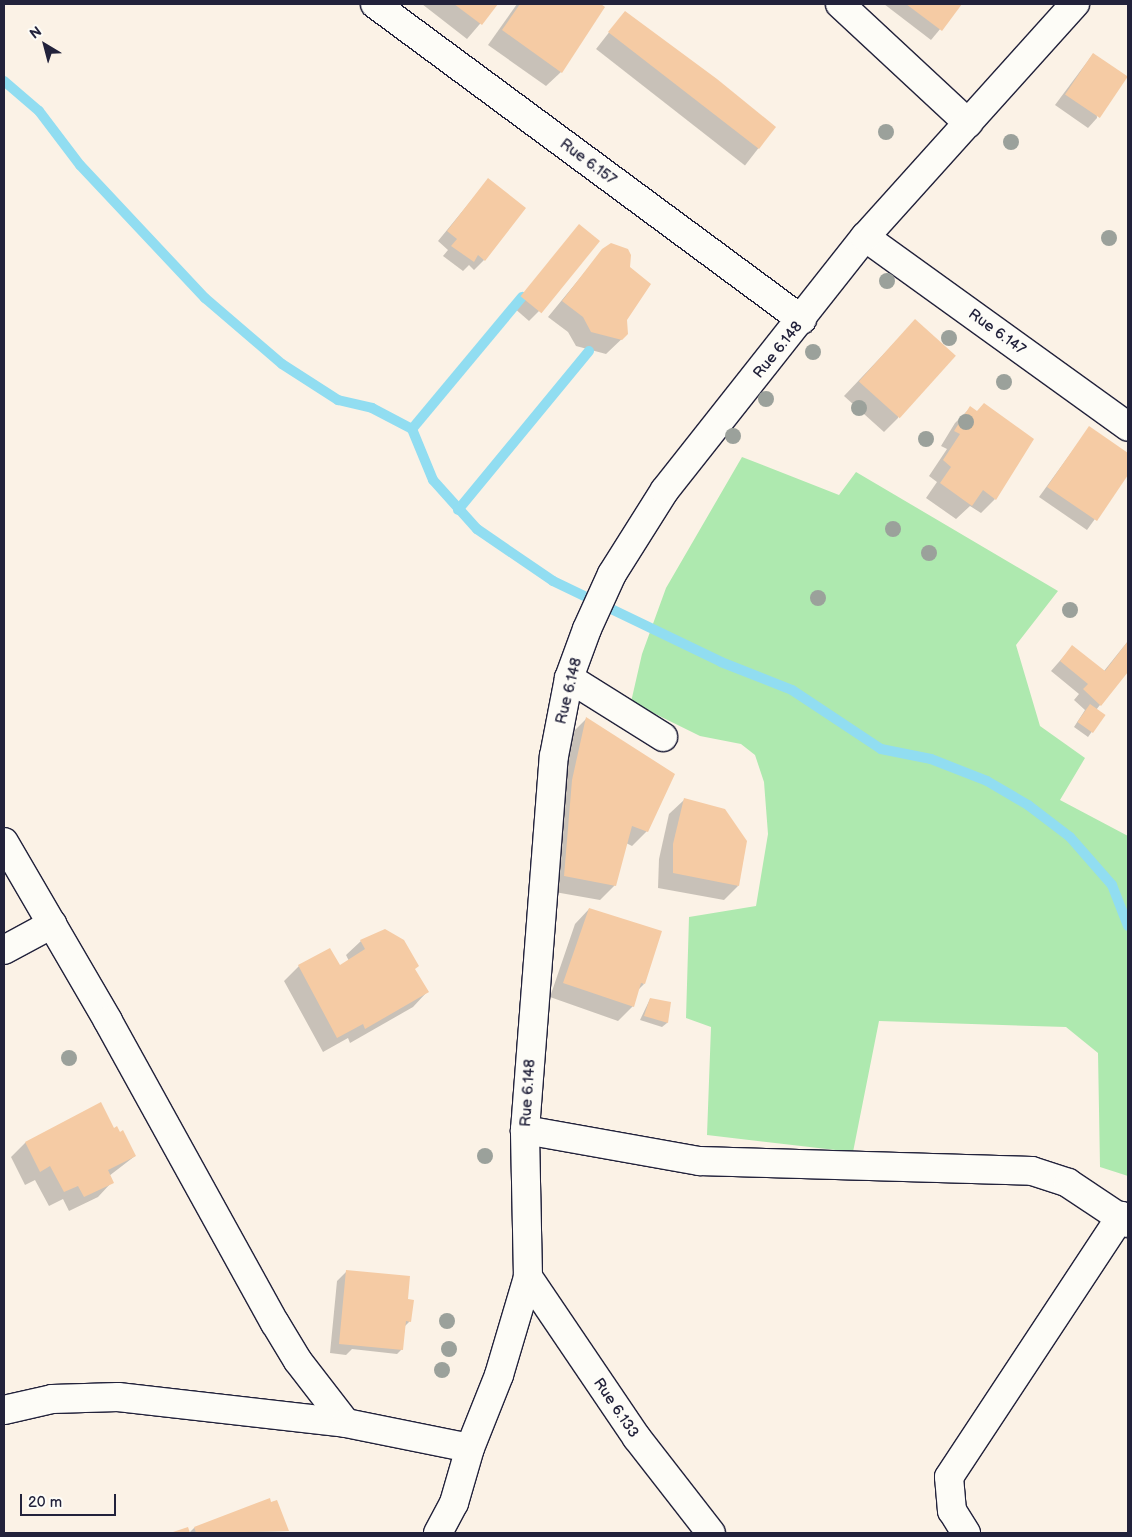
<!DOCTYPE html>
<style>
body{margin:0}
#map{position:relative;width:1132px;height:1537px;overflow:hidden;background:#fbf2e6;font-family:"Balsamiq Sans",sans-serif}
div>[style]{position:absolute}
.green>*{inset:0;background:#aee9af}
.shadow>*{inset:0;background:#0003;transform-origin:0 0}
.stream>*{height:10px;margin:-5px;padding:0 5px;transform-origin:5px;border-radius:5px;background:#91ddf1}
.building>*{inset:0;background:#f5cba4;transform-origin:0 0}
.roads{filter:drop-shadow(1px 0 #22223b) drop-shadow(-1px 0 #22223b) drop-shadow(0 1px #22223b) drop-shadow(0 -1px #22223b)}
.minor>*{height:28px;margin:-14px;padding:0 14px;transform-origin:14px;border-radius:14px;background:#fdfcf7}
.trees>*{width:16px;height:16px;margin:-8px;border-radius:50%;background:#9ba19b}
span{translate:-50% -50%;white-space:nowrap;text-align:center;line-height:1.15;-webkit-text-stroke:4px #fdfcf7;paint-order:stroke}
.street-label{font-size:15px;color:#22223b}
.frame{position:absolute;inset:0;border:5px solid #22223b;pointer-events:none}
.north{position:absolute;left:20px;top:20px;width:50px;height:50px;-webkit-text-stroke:4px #fdfcf7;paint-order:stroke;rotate:323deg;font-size:14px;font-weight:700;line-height:20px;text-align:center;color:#22223b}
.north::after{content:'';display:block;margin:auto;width:18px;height:22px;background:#22223b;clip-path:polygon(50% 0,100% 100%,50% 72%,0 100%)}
.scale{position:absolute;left:20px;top:1494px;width:96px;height:22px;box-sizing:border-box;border:2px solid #22223b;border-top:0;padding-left:6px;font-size:15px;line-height:18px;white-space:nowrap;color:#22223b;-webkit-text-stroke:4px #fdfcf7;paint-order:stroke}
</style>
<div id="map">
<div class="green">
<div style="clip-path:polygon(742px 457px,839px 495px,856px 472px,1058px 591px,1016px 645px,1040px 726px,1085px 758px,1060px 800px,1128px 836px,1128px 1176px,1100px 1167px,1098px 1053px,1066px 1027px,879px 1021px,853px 1152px,707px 1135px,711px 1027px,686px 1018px,689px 917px,756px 906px,768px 834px,764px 782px,755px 755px,741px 744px,700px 736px,631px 702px,642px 654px,666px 588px)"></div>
</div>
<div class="shadow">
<div style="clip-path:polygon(422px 4px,497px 4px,467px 39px)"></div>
<div style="clip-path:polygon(517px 4px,599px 4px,604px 7px,561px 72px,546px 86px,488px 45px)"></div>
<div style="clip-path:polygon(884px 4px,961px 4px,931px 40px)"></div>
<div style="left:625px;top:12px;width:189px;height:47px;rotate:38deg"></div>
<div style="clip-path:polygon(1093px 54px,1097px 118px,1088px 128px,1055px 105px)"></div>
<div style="clip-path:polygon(488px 180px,484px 260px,474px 270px,469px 265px,463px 271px,443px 256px,448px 250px,438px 241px)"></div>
<div style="clip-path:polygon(579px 226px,539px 311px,529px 321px,513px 307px)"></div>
<div style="clip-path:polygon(603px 250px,627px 334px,606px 354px,576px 346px,568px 332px,548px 317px)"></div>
<div style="clip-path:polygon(915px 321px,898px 418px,884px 432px,844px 396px)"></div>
<div style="clip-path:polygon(970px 408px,995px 499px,981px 513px,970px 506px,956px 519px,926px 498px,937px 482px,929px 476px,947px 449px,941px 446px,955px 423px)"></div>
<div style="clip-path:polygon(1089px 428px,1128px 455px,1128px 473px,1087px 530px,1039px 497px)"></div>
<div style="clip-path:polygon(1128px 641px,1128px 670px,1096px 710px,1104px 715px,1088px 737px,1074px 727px,1085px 710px,1074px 700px,1079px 694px,1051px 671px,1072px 647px,1104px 671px)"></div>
<div style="clip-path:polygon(586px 719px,647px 831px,632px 846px,626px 843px,615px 885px,600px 900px,549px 891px,558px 796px,572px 733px)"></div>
<div style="clip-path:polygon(684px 800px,738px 886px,724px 900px,658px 888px,659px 859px,669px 814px)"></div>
<div style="clip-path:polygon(589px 909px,644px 984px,638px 990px,633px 1006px,618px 1021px,550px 997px,575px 924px)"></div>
<div style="clip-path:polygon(385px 930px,403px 941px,414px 970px,427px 992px,413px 1007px,350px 1043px,348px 1038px,323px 1052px,284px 981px,299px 966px,339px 967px,349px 961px,346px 955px,361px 941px)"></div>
<div style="clip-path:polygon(650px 999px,670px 1003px,667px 1023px,662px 1027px,640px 1020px)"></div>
<div style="clip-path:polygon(100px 1104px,113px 1129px,135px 1156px,109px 1176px,112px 1182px,98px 1197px,69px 1211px,63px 1199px,49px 1206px,35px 1180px,25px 1185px,11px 1157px,25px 1143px)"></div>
<div style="clip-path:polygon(347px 1271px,410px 1321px,405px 1326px,402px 1349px,397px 1354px,352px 1349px,346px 1355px,330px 1353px,337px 1281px)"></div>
<div style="clip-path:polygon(194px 1528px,288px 1531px,189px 1533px)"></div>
</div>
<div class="stream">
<div style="left:4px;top:81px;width:46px;rotate:40.6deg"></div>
<div style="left:39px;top:111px;width:68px;rotate:52.8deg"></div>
<div style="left:80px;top:165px;width:183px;rotate:46.8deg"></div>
<div style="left:205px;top:298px;width:101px;rotate:40.6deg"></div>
<div style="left:282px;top:364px;width:67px;rotate:32.7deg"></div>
<div style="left:338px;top:400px;width:35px;rotate:13deg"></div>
<div style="left:372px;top:408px;width:45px;rotate:27.7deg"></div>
<div style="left:412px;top:429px;width:55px;rotate:67.6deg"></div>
<div style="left:433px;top:480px;width:66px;rotate:48.1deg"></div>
<div style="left:477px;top:529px;width:92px;rotate:34.4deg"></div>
<div style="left:553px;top:581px;width:187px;rotate:25.7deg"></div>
<div style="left:721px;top:662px;width:76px;rotate:21.5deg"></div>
<div style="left:792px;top:690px;width:107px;rotate:33.5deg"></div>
<div style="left:881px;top:749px;width:51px;rotate:11.3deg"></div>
<div style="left:931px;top:759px;width:60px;rotate:21.4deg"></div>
<div style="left:987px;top:781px;width:48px;rotate:30.3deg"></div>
<div style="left:1028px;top:805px;width:53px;rotate:37.3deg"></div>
<div style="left:1070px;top:837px;width:64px;rotate:48.8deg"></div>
<div style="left:1112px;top:885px;width:44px;rotate:68.7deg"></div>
<div style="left:412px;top:429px;width:172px;rotate:-50.2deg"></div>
<div style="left:458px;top:510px;width:206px;rotate:-50.5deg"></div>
</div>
<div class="building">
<div style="clip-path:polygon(454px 4px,498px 4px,482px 25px)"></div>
<div style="clip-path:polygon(520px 4px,601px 4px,605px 7px,562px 73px,502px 30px)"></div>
<div style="clip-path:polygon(906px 4px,962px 4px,942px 31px)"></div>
<div style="clip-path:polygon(625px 11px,717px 79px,776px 127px,759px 149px,608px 32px)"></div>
<div style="left:1093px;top:53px;width:42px;height:50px;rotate:34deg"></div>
<div style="clip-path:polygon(488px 178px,526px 208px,485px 261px,478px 255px,474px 262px,451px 246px,457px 239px,447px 231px)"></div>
<div style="left:579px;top:224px;width:27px;height:93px;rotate:39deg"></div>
<div style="clip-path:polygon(611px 243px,628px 249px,631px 255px,630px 267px,651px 284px,627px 320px,628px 334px,622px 340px,591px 332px,583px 317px,562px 301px,602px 249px)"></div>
<div style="left:915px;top:319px;width:55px;height:84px;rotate:42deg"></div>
<div style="clip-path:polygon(984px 403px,1034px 439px,996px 500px,983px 490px,972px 506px,940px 483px,951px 467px,943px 460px,960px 434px,954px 431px,970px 406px,977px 411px)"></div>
<div style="clip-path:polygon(1089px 426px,1128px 453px,1128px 475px,1097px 521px,1047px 487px)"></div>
<div style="clip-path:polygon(1128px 641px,1128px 672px,1101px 706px,1083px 689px,1088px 684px,1060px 661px,1072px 645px,1105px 671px)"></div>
<div style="left:1090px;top:704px;width:19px;height:22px;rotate:35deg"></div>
<div style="clip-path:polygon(586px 717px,675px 774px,648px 832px,632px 826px,616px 886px,564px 876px,572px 780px)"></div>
<div style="clip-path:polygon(684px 798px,725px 809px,747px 841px,739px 886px,673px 873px,673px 844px)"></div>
<div style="clip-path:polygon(589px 908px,662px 931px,645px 984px,641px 983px,634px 1007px,563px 983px)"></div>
<div style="clip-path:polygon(385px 929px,404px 940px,419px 966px,415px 969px,429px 992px,365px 1029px,363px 1024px,337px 1038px,298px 965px,330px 948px,340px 965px,365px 949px,360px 940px)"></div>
<div style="clip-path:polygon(650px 998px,671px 1002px,668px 1023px,644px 1016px)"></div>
<div style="clip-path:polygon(101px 1102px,114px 1128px,117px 1126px,120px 1132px,123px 1130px,136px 1156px,108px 1170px,114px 1183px,84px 1197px,78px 1186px,64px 1192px,50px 1166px,40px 1172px,25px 1142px)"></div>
<div style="clip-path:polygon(346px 1270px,410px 1276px,408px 1299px,414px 1300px,411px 1322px,406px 1321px,403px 1350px,339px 1344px)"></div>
<div style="clip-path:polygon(270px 1498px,271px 1502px,277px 1500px,289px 1531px,196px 1533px,194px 1527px)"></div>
<div style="clip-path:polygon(188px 1527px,190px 1533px,170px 1533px)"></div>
</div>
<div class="roads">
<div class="minor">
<div style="left:375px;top:4px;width:531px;rotate:36.5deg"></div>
<div style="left:840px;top:4px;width:175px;rotate:42.9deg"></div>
<div style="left:865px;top:237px;width:324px;rotate:35.8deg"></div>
<div style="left:569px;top:678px;width:111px;rotate:32.1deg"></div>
<div style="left:4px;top:842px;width:207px;rotate:59.8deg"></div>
<div style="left:108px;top:1021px;width:345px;rotate:61.1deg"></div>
<div style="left:275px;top:1323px;width:44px;rotate:58.8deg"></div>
<div style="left:298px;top:1361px;width:78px;rotate:52.3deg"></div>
<div style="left:4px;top:950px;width:55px;rotate:-28.4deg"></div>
<div style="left:525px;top:1130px;width:177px;rotate:10.1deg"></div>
<div style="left:699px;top:1161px;width:333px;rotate:1.7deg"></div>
<div style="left:1032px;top:1171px;width:38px;rotate:18deg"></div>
<div style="left:1068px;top:1183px;width:72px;rotate:33.7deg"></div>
<div style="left:528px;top:1277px;width:194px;rotate:55.9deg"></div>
<div style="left:637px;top:1438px;width:120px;rotate:52.1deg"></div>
<div style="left:4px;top:1410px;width:49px;rotate:-12.9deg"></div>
<div style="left:52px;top:1399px;width:66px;rotate:-1.7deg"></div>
<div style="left:118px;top:1397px;width:229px;rotate:6.5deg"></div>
<div style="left:346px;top:1423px;width:126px;rotate:11.4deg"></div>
<div style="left:438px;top:1533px;width:34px;rotate:-62deg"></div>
<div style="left:454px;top:1503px;width:57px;rotate:-73.8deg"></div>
<div style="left:470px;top:1448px;width:79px;rotate:-68.3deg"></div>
<div style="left:499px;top:1375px;width:102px;rotate:-73.5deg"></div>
<div style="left:528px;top:1277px;width:147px;rotate:-91.2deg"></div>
<div style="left:525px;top:1130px;width:375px;rotate:-85.6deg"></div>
<div style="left:554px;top:756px;width:79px;rotate:-79.1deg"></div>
<div style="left:569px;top:678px;width:52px;rotate:-69.8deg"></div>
<div style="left:587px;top:629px;width:60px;rotate:-65.6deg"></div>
<div style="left:612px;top:574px;width:99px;rotate:-57.8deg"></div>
<div style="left:665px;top:490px;width:323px;rotate:-51.7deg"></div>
<div style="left:865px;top:237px;width:314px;rotate:-48deg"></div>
<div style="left:966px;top:1533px;width:26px;rotate:-122deg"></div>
<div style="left:952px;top:1511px;width:34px;rotate:-95deg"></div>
<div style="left:949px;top:1477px;width:313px;rotate:-56.6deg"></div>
</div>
</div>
<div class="trees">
<div style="left:886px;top:132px"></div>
<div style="left:1011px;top:142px"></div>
<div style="left:1109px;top:238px"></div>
<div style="left:887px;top:281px"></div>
<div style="left:949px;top:338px"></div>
<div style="left:813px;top:352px"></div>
<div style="left:1004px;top:382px"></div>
<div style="left:766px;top:399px"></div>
<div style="left:859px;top:408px"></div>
<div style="left:966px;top:422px"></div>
<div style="left:733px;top:436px"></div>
<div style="left:926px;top:439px"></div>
<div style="left:893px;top:529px"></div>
<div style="left:929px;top:553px"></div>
<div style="left:818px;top:598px"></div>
<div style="left:1070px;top:610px"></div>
<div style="left:69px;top:1058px"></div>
<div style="left:485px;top:1156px"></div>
<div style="left:447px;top:1321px"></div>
<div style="left:449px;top:1349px"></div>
<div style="left:442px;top:1370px"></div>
</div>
<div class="street-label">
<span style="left:588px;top:162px;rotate:37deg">Rue 6.157</span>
<span style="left:997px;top:332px;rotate:36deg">Rue 6.147</span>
<span style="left:778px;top:350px;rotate:-51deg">Rue 6.148</span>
<span style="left:569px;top:691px;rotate:-76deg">Rue 6.148</span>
<span style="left:528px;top:1093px;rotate:-86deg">Rue 6.148</span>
<span style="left:616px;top:1408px;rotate:56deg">Rue 6.133</span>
</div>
<div class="frame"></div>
<div class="north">N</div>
<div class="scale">20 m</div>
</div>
